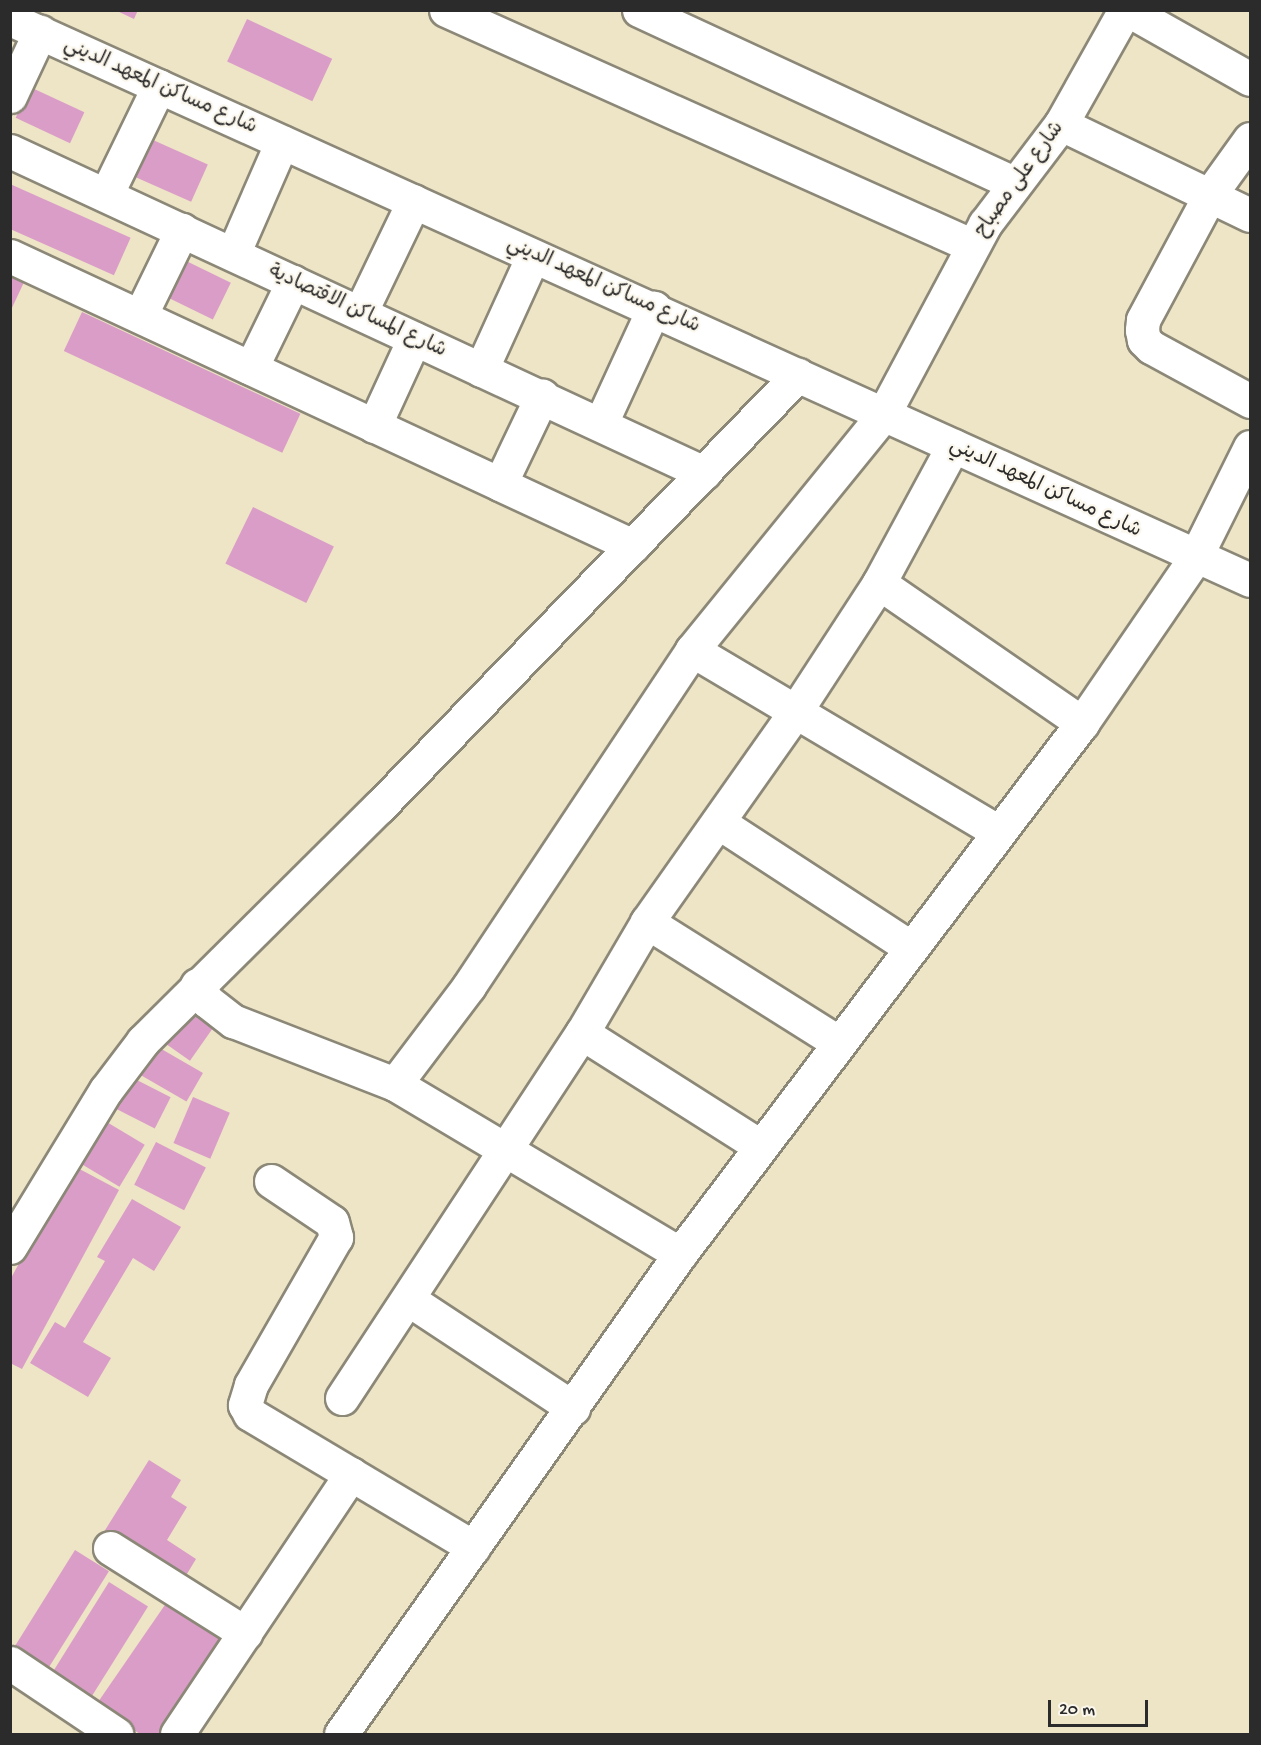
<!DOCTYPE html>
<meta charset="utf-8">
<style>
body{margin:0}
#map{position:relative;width:1261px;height:1745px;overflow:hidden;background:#eee4c6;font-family:"Gochi Hand","Playpen Sans Arabic",sans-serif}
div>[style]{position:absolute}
.building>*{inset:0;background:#da9dc7;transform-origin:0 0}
.roads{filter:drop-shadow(2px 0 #8c8878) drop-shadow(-2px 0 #8c8878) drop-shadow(0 2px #8c8878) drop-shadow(0 -2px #8c8878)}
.minor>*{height:33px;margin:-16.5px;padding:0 16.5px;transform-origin:16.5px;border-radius:16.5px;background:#fff}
.tertiary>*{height:33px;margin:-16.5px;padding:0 16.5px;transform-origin:16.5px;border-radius:16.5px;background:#fff}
span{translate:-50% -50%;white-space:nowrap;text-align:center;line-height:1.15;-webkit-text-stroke:4.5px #fbf7ec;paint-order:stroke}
.street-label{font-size:20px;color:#2b2b2b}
.frame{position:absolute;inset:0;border:12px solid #2b2b2b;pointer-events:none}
.scale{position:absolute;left:1048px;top:1700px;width:100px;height:27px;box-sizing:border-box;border:3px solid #2b2b2b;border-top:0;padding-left:8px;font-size:18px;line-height:21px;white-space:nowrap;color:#2b2b2b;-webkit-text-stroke:4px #fbf7ec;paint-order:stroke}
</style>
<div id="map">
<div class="building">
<div style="clip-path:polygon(115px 10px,138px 10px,134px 19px)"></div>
<div style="left:247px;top:19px;width:94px;height:47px;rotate:25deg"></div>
<div style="left:30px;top:87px;width:60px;height:34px;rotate:25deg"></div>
<div style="left:153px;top:140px;width:60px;height:41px;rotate:24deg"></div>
<div style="left:10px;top:184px;width:132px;height:41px;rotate:24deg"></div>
<div style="left:176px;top:256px;width:61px;height:41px;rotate:26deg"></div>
<div style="clip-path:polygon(10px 274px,25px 280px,10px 312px)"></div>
<div style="left:82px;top:312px;width:241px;height:43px;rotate:25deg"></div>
<div style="left:253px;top:507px;width:90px;height:63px;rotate:26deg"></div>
<div style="left:183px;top:1001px;width:40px;height:45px;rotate:35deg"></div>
<div style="left:151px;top:1043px;width:60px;height:33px;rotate:30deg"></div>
<div style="left:127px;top:1075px;width:49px;height:35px;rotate:27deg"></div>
<div style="left:193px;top:1097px;width:40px;height:50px;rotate:23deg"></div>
<div style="left:95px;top:1115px;width:58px;height:49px;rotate:31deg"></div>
<div style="left:156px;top:1142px;width:56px;height:48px;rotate:27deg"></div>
<div style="clip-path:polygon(72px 1165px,119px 1190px,22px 1369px,10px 1363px,10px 1280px)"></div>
<div style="clip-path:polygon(132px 1199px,181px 1227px,154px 1271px,133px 1258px,83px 1342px,111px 1358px,88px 1397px,30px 1363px,55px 1322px,65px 1328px,105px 1261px,97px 1257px)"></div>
<div style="clip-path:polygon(149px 1460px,181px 1480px,171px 1497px,187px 1507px,167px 1540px,196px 1559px,176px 1592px,102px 1535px)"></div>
<div style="left:75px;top:1550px;width:40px;height:118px;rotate:32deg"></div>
<div style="left:109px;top:1582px;width:46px;height:112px;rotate:32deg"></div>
<div style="clip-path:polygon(169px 1599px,229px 1640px,164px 1734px,140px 1734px,96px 1705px)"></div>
</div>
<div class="roads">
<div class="minor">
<div style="left:446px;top:10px;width:577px;rotate:24.12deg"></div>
<div style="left:639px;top:10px;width:413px;rotate:24.8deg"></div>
<div style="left:1128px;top:10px;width:140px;rotate:29.5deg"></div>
<div style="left:10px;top:96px;width:71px;rotate:-64.9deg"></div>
<div style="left:1061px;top:124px;width:210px;rotate:25.7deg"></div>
<div style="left:1250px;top:139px;width:67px;rotate:125.8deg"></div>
<div style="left:1211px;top:193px;width:144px;rotate:118.2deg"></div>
<div style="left:1143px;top:320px;width:10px;rotate:96deg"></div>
<div style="left:1142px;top:330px;width:10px;rotate:79deg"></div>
<div style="left:1144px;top:340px;width:10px;rotate:45deg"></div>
<div style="left:1151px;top:347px;width:113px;rotate:28.6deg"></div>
<div style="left:10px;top:151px;width:765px;rotate:24.89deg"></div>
<div style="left:106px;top:195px;width:121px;rotate:-64.1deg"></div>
<div style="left:233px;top:254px;width:122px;rotate:-66.4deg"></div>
<div style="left:10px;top:256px;width:687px;rotate:24.96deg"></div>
<div style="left:360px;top:313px;width:124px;rotate:-64.3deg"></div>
<div style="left:140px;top:316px;width:96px;rotate:-64deg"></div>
<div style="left:251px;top:368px;width:96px;rotate:-64deg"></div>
<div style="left:481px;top:370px;width:125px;rotate:-65.5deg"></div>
<div style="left:601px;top:423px;width:127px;rotate:-65.3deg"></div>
<div style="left:374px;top:426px;width:96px;rotate:-65.3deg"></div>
<div style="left:500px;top:484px;width:98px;rotate:-64.5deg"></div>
<div style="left:879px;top:583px;width:247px;rotate:34.6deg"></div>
<div style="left:692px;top:650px;width:356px;rotate:30.7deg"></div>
<div style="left:718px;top:822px;width:230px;rotate:33.1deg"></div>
<div style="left:647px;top:922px;width:227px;rotate:32.2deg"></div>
<div style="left:197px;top:985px;width:19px;rotate:58deg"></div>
<div style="left:207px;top:1001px;width:33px;rotate:38deg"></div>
<div style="left:233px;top:1021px;width:174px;rotate:21.3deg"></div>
<div style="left:395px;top:1084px;width:332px;rotate:30.8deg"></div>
<div style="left:582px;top:1033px;width:211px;rotate:32.4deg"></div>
<div style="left:395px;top:1084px;width:123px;rotate:-52.9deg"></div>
<div style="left:469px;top:986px;width:403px;rotate:-56.4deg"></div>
<div style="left:692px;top:650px;width:303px;rotate:-50.9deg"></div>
<div style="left:883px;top:415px;width:217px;rotate:-61.9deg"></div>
<div style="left:985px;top:224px;width:126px;rotate:-52.8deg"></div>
<div style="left:1061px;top:124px;width:131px;rotate:-60.7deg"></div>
<div style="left:271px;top:1181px;width:73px;rotate:33.9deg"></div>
<div style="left:332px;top:1222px;width:16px;rotate:75deg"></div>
<div style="left:336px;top:1237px;width:171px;rotate:119.9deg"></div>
<div style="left:251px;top:1385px;width:21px;rotate:107deg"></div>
<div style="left:245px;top:1405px;width:10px;rotate:61deg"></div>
<div style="left:250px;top:1414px;width:260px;rotate:30.8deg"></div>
<div style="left:10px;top:1247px;width:184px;rotate:-58.6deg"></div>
<div style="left:106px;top:1090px;width:61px;rotate:-52.9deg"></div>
<div style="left:143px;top:1041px;width:332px;rotate:-44.8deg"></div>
<div style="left:379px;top:807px;width:602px;rotate:-45.88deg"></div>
<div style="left:408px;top:1299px;width:198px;rotate:33.4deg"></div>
<div style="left:342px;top:1398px;width:437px;rotate:-56.7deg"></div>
<div style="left:582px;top:1033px;width:129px;rotate:-59.6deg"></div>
<div style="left:647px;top:922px;width:261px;rotate:-54.8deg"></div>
<div style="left:797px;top:709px;width:150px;rotate:-56.9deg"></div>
<div style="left:879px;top:583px;width:156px;rotate:-61.6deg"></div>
<div style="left:110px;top:1548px;width:160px;rotate:32.2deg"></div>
<div style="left:10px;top:1663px;width:128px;rotate:33.8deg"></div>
<div style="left:177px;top:1734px;width:313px;rotate:-56.2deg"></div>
<div style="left:341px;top:1734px;width:588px;rotate:-54.77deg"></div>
<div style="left:680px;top:1254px;width:666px;rotate:-52.87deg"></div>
<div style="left:1082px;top:723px;width:200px;rotate:-55.6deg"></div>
<div style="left:1195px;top:558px;width:124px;rotate:-63.6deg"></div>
</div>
<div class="tertiary">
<div style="left:10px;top:19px;width:1361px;rotate:24.34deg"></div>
</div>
</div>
<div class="street-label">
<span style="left:160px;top:87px;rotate:24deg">شارع مساكن المعهد الديني</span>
<span style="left:1020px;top:180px;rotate:-54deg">شارع على مصباح</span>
<span style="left:603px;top:286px;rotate:24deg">شارع مساكن المعهد الديني</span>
<span style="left:357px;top:312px;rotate:25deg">شارع المساكن الاقتصادية</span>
<span style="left:1045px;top:489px;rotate:25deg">شارع مساكن المعهد الديني</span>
</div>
<div class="frame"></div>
<div class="scale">20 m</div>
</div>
